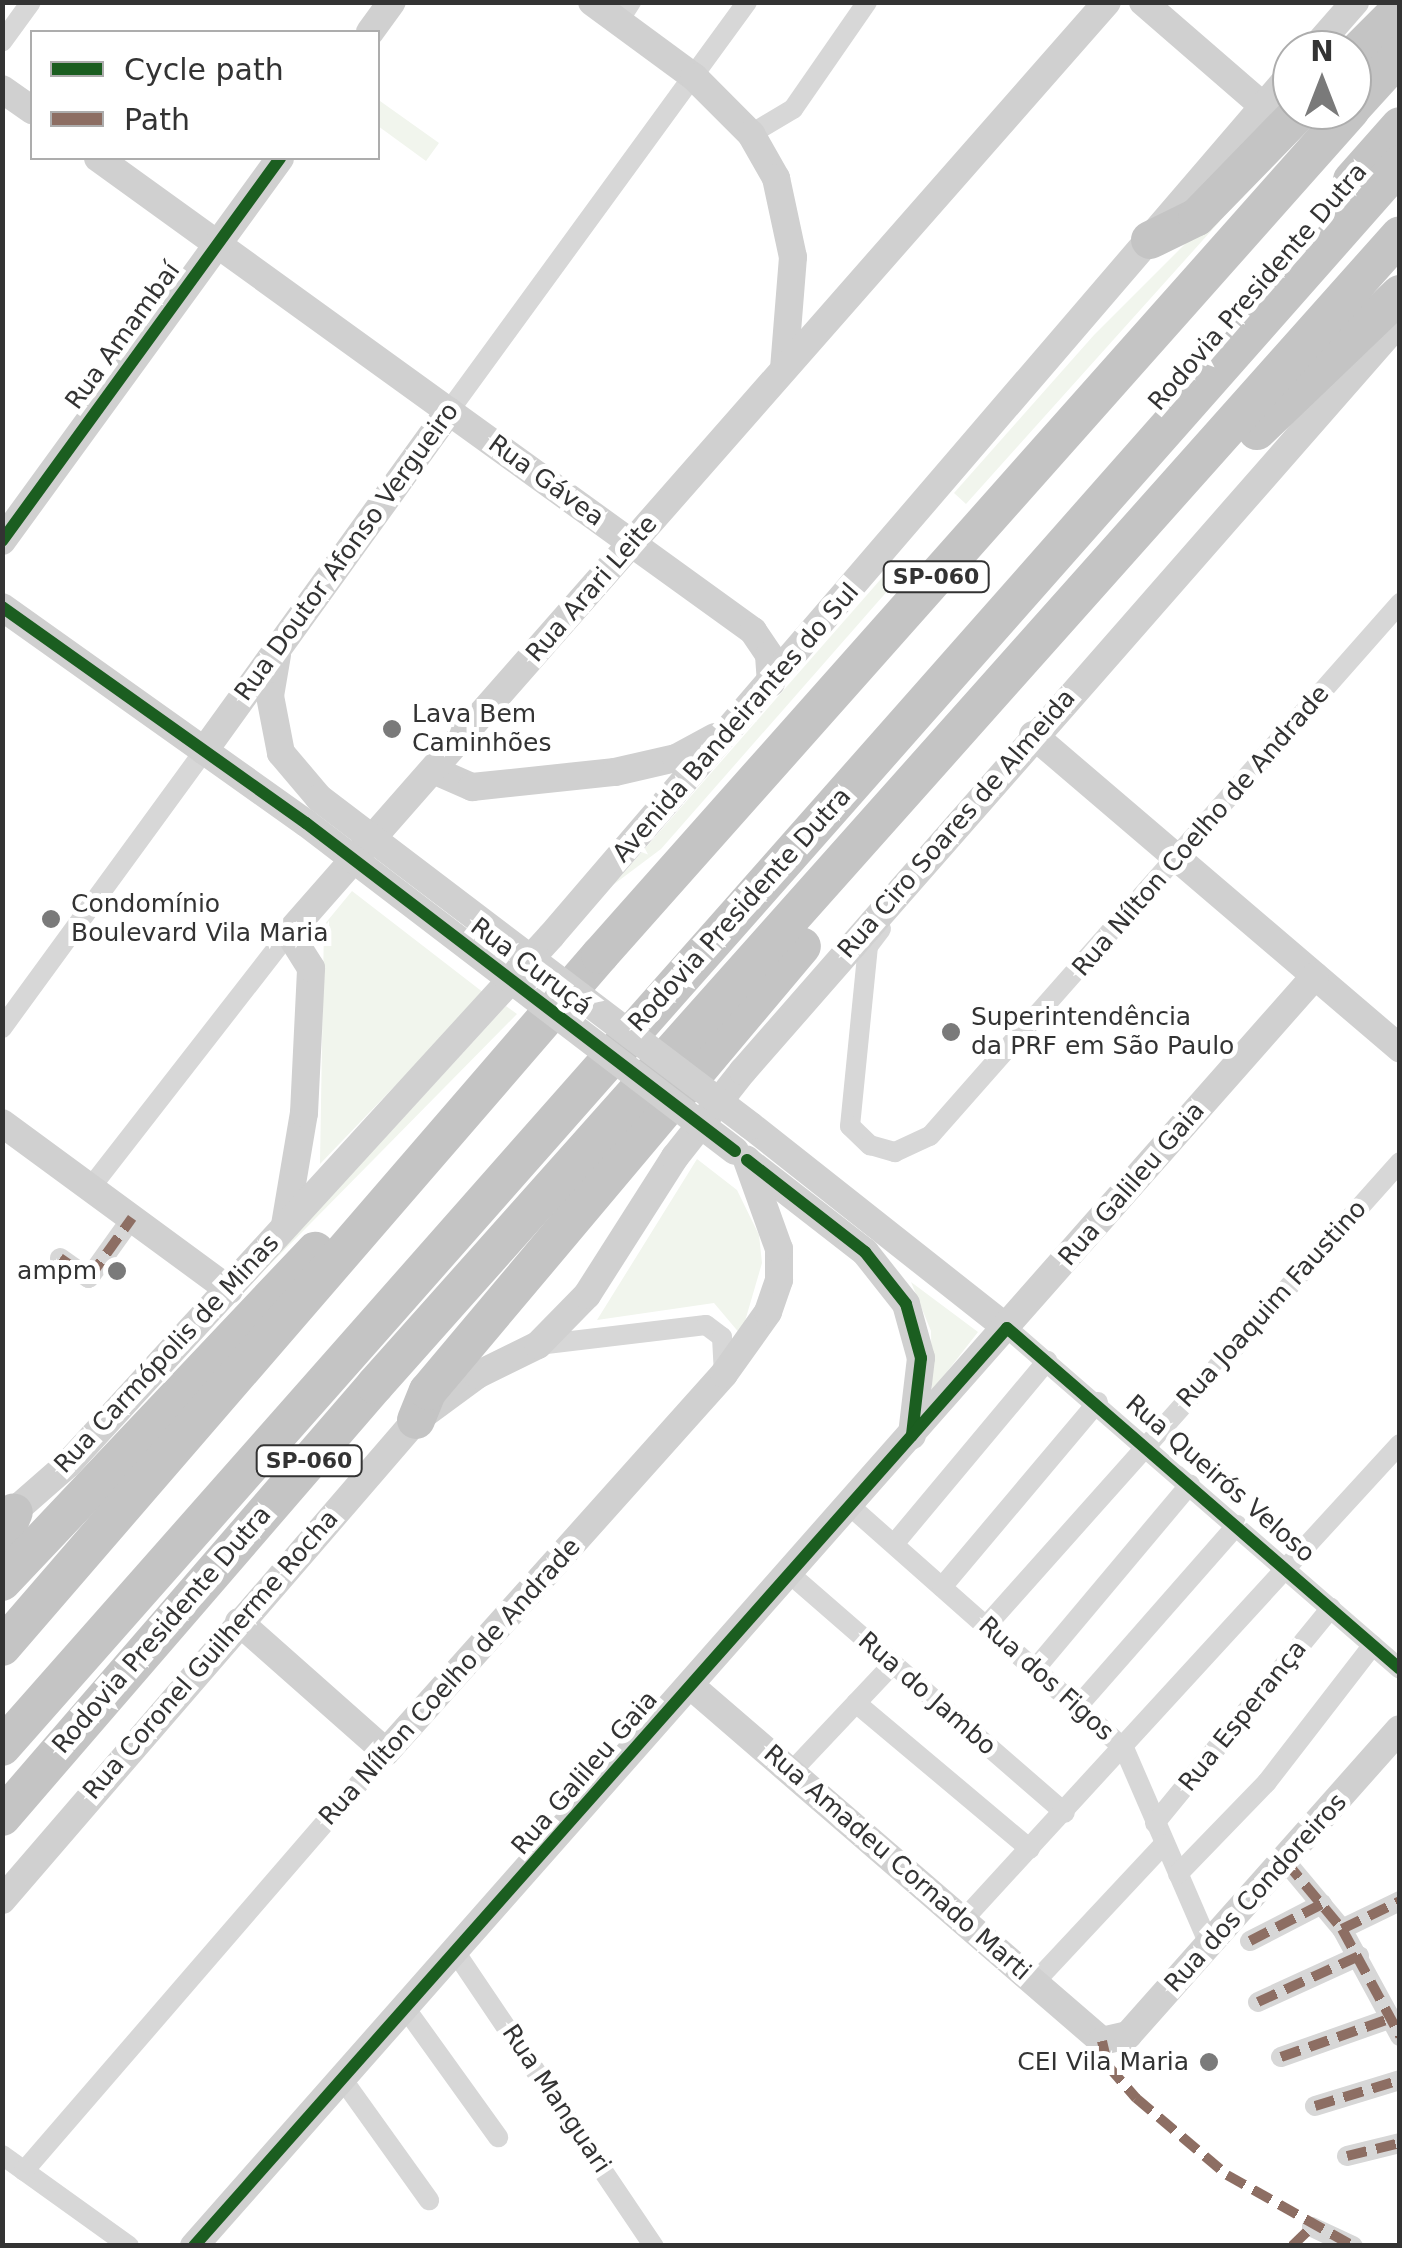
<!DOCTYPE html>
<meta charset="utf-8">
<style>
body{margin:0}
#map{position:relative;width:1402px;height:2248px;overflow:hidden;background:#fff;font-family:"DejaVu Sans",sans-serif}
div>[style]{position:absolute}
.green>*{inset:0;background:#f1f5ed}
.street>*{height:20px;margin:-10px;padding:0 10px;transform-origin:10px;border-radius:10px;background:#d7d7d7}
.secondary>*{height:28px;margin:-14px;padding:0 14px;transform-origin:14px;border-radius:14px;background:#d0d0d0}
.highway>*{height:38px;margin:-19px;padding:0 19px;transform-origin:19px;border-radius:19px;background:#c4c4c4}
.secondary-bridge>*{height:28px;margin:-14px;padding:0 14px;transform-origin:14px;border-radius:14px;background:#d0d0d0}
.quiet>*{height:10px;margin-top:-5px;transform-origin:0;background:repeating-linear-gradient(90deg,#8d6e63 0 20px,transparent 0 30px)}
.cycleway>*{height:12px;margin:-6px;padding:0 6px;transform-origin:6px;border-radius:6px;background:#1b5e20}
.dots>*{width:28px;height:28px;translate:-50% -50%;box-sizing:border-box;border:5px solid #fff;border-radius:50%}
span{translate:-50% -50%;white-space:nowrap;text-align:center;line-height:1.15;-webkit-text-stroke:10px #fff;paint-order:stroke}
.shield-label span{padding:2px 8px;background:#fff;border:2px solid;border-radius:8px;-webkit-text-stroke-width:0}
.shield-label{font-size:22px;color:#333;font-weight:700}
.street-label{font-size:25px;color:#333}
.poi-label{font-size:25px;color:#333}
.left{translate:0 -50%;text-align:left}
.right{translate:-100% -50%;text-align:right}
.frame{position:absolute;inset:0;border:5px solid #333;pointer-events:none}
.legend{position:absolute;left:30px;top:30px;width:350px;height:130px;box-sizing:border-box;background:#fff;border:2px solid #adadad;margin:0;padding:12px 18px;list-style:none;font-size:30px;color:#333}
.legend li{display:flex;align-items:center;gap:20px;height:50px}
.legend b{width:50px;border:2px solid #adadad}
.north{position:absolute;left:1272px;top:30px;width:100px;height:100px;box-sizing:border-box;background:#fff;border:2px solid #adadad;border-radius:50%;rotate:0deg;font-size:28px;font-weight:700;line-height:40px;text-align:center;color:#333}
.north::after{content:'';display:block;margin:auto;width:35px;height:45px;background:#7a7a7a;clip-path:polygon(50% 0,100% 100%,50% 72%,0 100%)}
</style>
<div id="map">
<div class="green">
<div style="clip-path:polygon(380px 101px,439px 143px,426px 161px,378px 126px)"></div>
<div style="clip-path:polygon(1223px 206px,1220px 221px,966px 504px,954px 493px,1094px 335px)"></div>
<div style="clip-path:polygon(887px 572px,897px 580px,661px 849px,613px 885px)"></div>
<div style="clip-path:polygon(352px 891px,484px 993px,320px 1164px,324px 925px)"></div>
<div style="clip-path:polygon(506px 1006px,517px 1014px,241px 1294px)"></div>
<div style="clip-path:polygon(697px 1159px,737px 1190px,759px 1235px,762px 1263px,741px 1335px,714px 1303px,597px 1320px)"></div>
<div style="clip-path:polygon(911px 1282px,978px 1332px,932px 1391px,931px 1331px)"></div>
</div>
<div class="street">
<div style="left:618px;top:22px;width:24px;rotate:-57deg"></div>
<div style="left:2px;top:42px;width:49px;rotate:-54.1deg"></div>
<div style="left:751px;top:134px;width:49px;rotate:-30.8deg"></div>
<div style="left:793px;top:109px;width:130px;rotate:-55.3deg"></div>
<div style="left:449px;top:411px;width:506px;rotate:-53.92deg"></div>
<div style="left:881px;top:929px;width:21px;rotate:127deg"></div>
<div style="left:868px;top:946px;width:181px;rotate:95.7deg"></div>
<div style="left:850px;top:1126px;width:28px;rotate:44deg"></div>
<div style="left:870px;top:1145px;width:26px;rotate:16deg"></div>
<div style="left:895px;top:1152px;width:38px;rotate:-25deg"></div>
<div style="left:930px;top:1136px;width:711px;rotate:-48.59deg"></div>
<div style="left:2px;top:1028px;width:343px;rotate:-53.9deg"></div>
<div style="left:91px;top:1187px;width:322px;rotate:-52.1deg"></div>
<div style="left:60px;top:1258px;width:35px;rotate:35deg"></div>
<div style="left:89px;top:1278px;width:74px;rotate:-54.4deg"></div>
<div style="left:1007px;top:1328px;width:520px;rotate:40.95deg"></div>
<div style="left:538px;top:1345px;width:169px;rotate:-6.8deg"></div>
<div style="left:706px;top:1325px;width:20px;rotate:37deg"></div>
<div style="left:722px;top:1337px;width:37px;rotate:87deg"></div>
<div style="left:850px;top:1506px;width:366px;rotate:41.5deg"></div>
<div style="left:1124px;top:1748px;width:217px;rotate:66.6deg"></div>
<div style="left:894px;top:1544px;width:239px;rotate:-50.1deg"></div>
<div style="left:790px;top:1574px;width:364px;rotate:41deg"></div>
<div style="left:942px;top:1587px;width:242px;rotate:-49.9deg"></div>
<div style="left:986px;top:1626px;width:622px;rotate:-48.26deg"></div>
<div style="left:1035px;top:1669px;width:241px;rotate:-50deg"></div>
<div style="left:856px;top:1703px;width:227px;rotate:40deg"></div>
<div style="left:1078px;top:1706px;width:241px;rotate:-48.7deg"></div>
<div style="left:791px;top:1772px;width:147px;rotate:-46.7deg"></div>
<div style="left:1155px;top:1823px;width:278px;rotate:-50.7deg"></div>
<div style="left:1286px;top:1862px;width:87px;rotate:50.1deg"></div>
<div style="left:1342px;top:1929px;width:122px;rotate:61.5deg"></div>
<div style="left:1178px;top:1874px;width:128px;rotate:-45.9deg"></div>
<div style="left:1267px;top:1782px;width:173px;rotate:-52.3deg"></div>
<div style="left:963px;top:1920px;width:646px;rotate:-47.45deg"></div>
<div style="left:1342px;top:1929px;width:64px;rotate:-25.8deg"></div>
<div style="left:1250px;top:1941px;width:81px;rotate:-27.2deg"></div>
<div style="left:456px;top:1953px;width:354px;rotate:56deg"></div>
<div style="left:1034px;top:1983px;width:190px;rotate:-46.9deg"></div>
<div style="left:1258px;top:2002px;width:111px;rotate:-24.5deg"></div>
<div style="left:406px;top:2009px;width:158px;rotate:54.3deg"></div>
<div style="left:1281px;top:2057px;width:118px;rotate:-19.4deg"></div>
<div style="left:343px;top:2080px;width:148px;rotate:54.4deg"></div>
<div style="left:1315px;top:2106px;width:89px;rotate:-17deg"></div>
<div style="left:2px;top:2155px;width:156px;rotate:35.6deg"></div>
<div style="left:1347px;top:2156px;width:55px;rotate:-13.8deg"></div>
<div style="left:24px;top:2171px;width:554px;rotate:-49.17deg"></div>
<div style="left:1312px;top:2227px;width:45px;rotate:24.9deg"></div>
</div>
<div class="secondary">
<div style="left:592px;top:2px;width:127px;rotate:36.3deg"></div>
<div style="left:694px;top:77px;width:81px;rotate:45deg"></div>
<div style="left:751px;top:134px;width:51px;rotate:60.4deg"></div>
<div style="left:776px;top:178px;width:81px;rotate:77.9deg"></div>
<div style="left:793px;top:257px;width:111px;rotate:94.6deg"></div>
<div style="left:1143px;top:2px;width:159px;rotate:40.9deg"></div>
<div style="left:370px;top:32px;width:37px;rotate:-54deg"></div>
<div style="left:1313px;top:50px;width:64px;rotate:-48.8deg"></div>
<div style="left:2px;top:89px;width:37px;rotate:35deg"></div>
<div style="left:98px;top:158px;width:808px;rotate:35.83deg"></div>
<div style="left:753px;top:631px;width:29px;rotate:56deg"></div>
<div style="left:769px;top:655px;width:28px;rotate:86deg"></div>
<div style="left:2px;top:541px;width:473px;rotate:-54deg"></div>
<div style="left:2px;top:607px;width:373px;rotate:35.4deg"></div>
<div style="left:277px;top:655px;width:42px;rotate:99.7deg"></div>
<div style="left:270px;top:696px;width:58px;rotate:79.1deg"></div>
<div style="left:281px;top:753px;width:59px;rotate:49.8deg"></div>
<div style="left:1033px;top:735px;width:483px;rotate:40.5deg"></div>
<div style="left:204px;top:751px;width:419px;rotate:-54.2deg"></div>
<div style="left:433px;top:770px;width:43px;rotate:23.6deg"></div>
<div style="left:472px;top:787px;width:144px;rotate:-6deg"></div>
<div style="left:615px;top:772px;width:63px;rotate:-12.9deg"></div>
<div style="left:676px;top:758px;width:44px;rotate:-28.3deg"></div>
<div style="left:2px;top:1123px;width:282px;rotate:36.3deg"></div>
<div style="left:751px;top:1126px;width:326px;rotate:38.3deg"></div>
<div style="left:749px;top:1162px;width:147px;rotate:37.8deg"></div>
<div style="left:865px;top:1252px;width:66px;rotate:51.7deg"></div>
<div style="left:906px;top:1304px;width:56px;rotate:74.5deg"></div>
<div style="left:921px;top:1358px;width:78px;rotate:96.7deg"></div>
<div style="left:285px;top:1225px;width:114px;rotate:-80.4deg"></div>
<div style="left:304px;top:1113px;width:145px;rotate:-87.2deg"></div>
<div style="left:311px;top:968px;width:41px;rotate:-122.2deg"></div>
<div style="left:289px;top:933px;width:1239px;rotate:-48.7deg"></div>
<div style="left:2px;top:1522px;width:88px;rotate:-41.3deg"></div>
<div style="left:68px;top:1464px;width:716px;rotate:-47.55deg"></div>
<div style="left:551px;top:936px;width:1137px;rotate:-49.35deg"></div>
<div style="left:239px;top:1622px;width:196px;rotate:41.5deg"></div>
<div style="left:386px;top:1752px;width:507px;rotate:-48.2deg"></div>
<div style="left:724px;top:1374px;width:76px;rotate:-54.6deg"></div>
<div style="left:768px;top:1312px;width:34px;rotate:-71deg"></div>
<div style="left:779px;top:1280px;width:31px;rotate:-90deg"></div>
<div style="left:779px;top:1249px;width:95px;rotate:-109.8deg"></div>
<div style="left:691px;top:1686px;width:543px;rotate:40.82deg"></div>
<div style="left:1102px;top:2041px;width:27px;rotate:-13deg"></div>
<div style="left:1128px;top:2035px;width:409px;rotate:-48.4deg"></div>
<div style="left:2px;top:1900px;width:634px;rotate:-49.22deg"></div>
<div style="left:416px;top:1420px;width:76px;rotate:-36.4deg"></div>
<div style="left:477px;top:1375px;width:68px;rotate:-26.2deg"></div>
<div style="left:538px;top:1345px;width:70px;rotate:-45.6deg"></div>
<div style="left:587px;top:1295px;width:164px;rotate:-57.5deg"></div>
<div style="left:675px;top:1157px;width:110px;rotate:-51.7deg"></div>
<div style="left:743px;top:1071px;width:997px;rotate:-48.78deg"></div>
<div style="left:194px;top:2246px;width:1694px;rotate:-48.57deg"></div>
</div>
<div class="highway">
<div style="left:1352px;top:57px;width:68px;rotate:-45deg"></div>
<div style="left:1352px;top:108px;width:72px;rotate:-47.8deg"></div>
<div style="left:1352px;top:180px;width:72px;rotate:-48.4deg"></div>
<div style="left:1150px;top:240px;width:52px;rotate:-26.1deg"></div>
<div style="left:1197px;top:217px;width:149px;rotate:-45.8deg"></div>
<div style="left:1257px;top:431px;width:198px;rotate:-43.8deg"></div>
<div style="left:416px;top:1420px;width:31px;rotate:-68deg"></div>
<div style="left:428px;top:1391px;width:581px;rotate:-49.95deg"></div>
<div style="left:2px;top:1540px;width:30px;rotate:-67deg"></div>
<div style="left:2px;top:1582px;width:456px;rotate:-46.6deg"></div>
<div style="left:2px;top:1647px;width:915px;rotate:-49.17deg"></div>
<div style="left:600px;top:955px;width:1130px;rotate:-48.37deg"></div>
<div style="left:2px;top:1747px;width:2112px;rotate:-48.55deg"></div>
<div style="left:2px;top:1817px;width:571px;rotate:-49.19deg"></div>
<div style="left:375px;top:1385px;width:1540px;rotate:-48.29deg"></div>
</div>
<div class="secondary-bridge">
<div style="left:319px;top:798px;width:542px;rotate:37.21deg"></div>
<div style="left:306px;top:823px;width:540px;rotate:37.4deg"></div>
</div>
<div class="quiet">
<div style="left:60px;top:1258px;width:35px;rotate:35deg"></div>
<div style="left:89px;top:1278px;width:74px;rotate:-54.4deg"></div>
<div style="left:1286px;top:1862px;width:87px;rotate:50.1deg"></div>
<div style="left:1342px;top:1929px;width:122px;rotate:61.5deg"></div>
<div style="left:1342px;top:1929px;width:64px;rotate:-25.8deg"></div>
<div style="left:1250px;top:1941px;width:81px;rotate:-27.2deg"></div>
<div style="left:1258px;top:2002px;width:111px;rotate:-24.5deg"></div>
<div style="left:1102px;top:2041px;width:26px;rotate:77deg"></div>
<div style="left:1108px;top:2066px;width:43px;rotate:48.8deg"></div>
<div style="left:1136px;top:2098px;width:119px;rotate:40.2deg"></div>
<div style="left:1227px;top:2175px;width:145px;rotate:29.4deg"></div>
<div style="left:1281px;top:2057px;width:118px;rotate:-19.4deg"></div>
<div style="left:1315px;top:2106px;width:89px;rotate:-17deg"></div>
<div style="left:1347px;top:2156px;width:55px;rotate:-13.8deg"></div>
<div style="left:1292px;top:2246px;width:28px;rotate:-44deg"></div>
</div>
<div class="cycleway">
<div style="left:2px;top:541px;width:473px;rotate:-54deg"></div>
<div style="left:2px;top:607px;width:373px;rotate:35.4deg"></div>
<div style="left:306px;top:823px;width:540px;rotate:37.4deg"></div>
<div style="left:747px;top:1160px;width:150px;rotate:37.9deg"></div>
<div style="left:865px;top:1252px;width:66px;rotate:51.7deg"></div>
<div style="left:906px;top:1304px;width:56px;rotate:74.5deg"></div>
<div style="left:921px;top:1358px;width:78px;rotate:96.7deg"></div>
<div style="left:194px;top:2246px;width:1226px;rotate:-48.47deg"></div>
<div style="left:1007px;top:1328px;width:520px;rotate:40.95deg"></div>
</div>
<div class="dots">
<div style="left:392px;top:729px;background:#7a7a7a"></div>
<div style="left:51px;top:919px;background:#7a7a7a"></div>
<div style="left:951px;top:1032px;background:#7a7a7a"></div>
<div style="left:117px;top:1271px;background:#7a7a7a"></div>
<div style="left:1209px;top:2062px;background:#7a7a7a"></div>
</div>
<div class="shield-label">
<span style="left:936px;top:577px">SP-060</span>
<span style="left:309px;top:1461px">SP-060</span>
</div>
<div class="street-label">
<span style="left:1258px;top:287px;rotate:-49deg">Rodovia Presidente Dutra</span>
<span style="left:123px;top:336px;rotate:-54deg">Rua Amambaí</span>
<span style="left:546px;top:481px;rotate:36deg">Rua Gávea</span>
<span style="left:347px;top:552px;rotate:-54deg">Rua Doutor Afonso Vergueiro</span>
<span style="left:592px;top:589px;rotate:-49deg">Rua Arari Leite</span>
<span style="left:736px;top:723px;rotate:-49deg">Avenida Bandeirantes do Sul</span>
<span style="left:957px;top:824px;rotate:-49deg">Rua Ciro Soares de Almeida</span>
<span style="left:1201px;top:831px;rotate:-49deg">Rua Nílton Coelho de Andrade</span>
<span style="left:740px;top:910px;rotate:-48deg">Rodovia Presidente Dutra</span>
<span style="left:531px;top:967px;rotate:37deg">Rua Curuçá</span>
<span style="left:1132px;top:1184px;rotate:-49deg">Rua Galileu Gaia</span>
<span style="left:1272px;top:1304px;rotate:-48deg">Rua Joaquim Faustino</span>
<span style="left:167px;top:1354px;rotate:-47deg">Rua Carmópolis de Minas</span>
<span style="left:1220px;top:1479px;rotate:41deg">Rua Queirós Veloso</span>
<span style="left:162px;top:1630px;rotate:-49deg">Rodovia Presidente Dutra</span>
<span style="left:211px;top:1655px;rotate:-49deg">Rua Coronel Guilherme Rocha</span>
<span style="left:1046px;top:1679px;rotate:42deg">Rua dos Figos</span>
<span style="left:450px;top:1682px;rotate:-48deg">Rua Nílton Coelho de Andrade</span>
<span style="left:927px;top:1694px;rotate:41deg">Rua do Jambo</span>
<span style="left:1243px;top:1716px;rotate:-51deg">Rua Esperança</span>
<span style="left:585px;top:1773px;rotate:-49deg">Rua Galileu Gaia</span>
<span style="left:897px;top:1863px;rotate:41deg">Rua Amadeu Cornado Marti</span>
<span style="left:1256px;top:1893px;rotate:-48deg">Rua dos Condoreiros</span>
<span style="left:556px;top:2099px;rotate:56deg">Rua Manguari</span>
</div>
<div class="poi-label">
<span class="left" style="left:412px;top:729px">Lava Bem<br>Caminhões</span>
<span class="left" style="left:71px;top:919px">Condomínio<br>Boulevard Vila Maria</span>
<span class="left" style="left:971px;top:1032px">Superintendência<br>da PRF em São Paulo</span>
<span class="right" style="left:97px;top:1271px">ampm</span>
<span class="right" style="left:1189px;top:2062px">CEI Vila Maria</span>
</div>
<div class="frame"></div>
<ul class="legend">
<li><b style="height:12px;background:#1b5e20"></b>Cycle path</li>
<li><b style="height:12px;background:#8d6e63"></b>Path</li>
</ul>
<div class="north">N</div>
</div>
